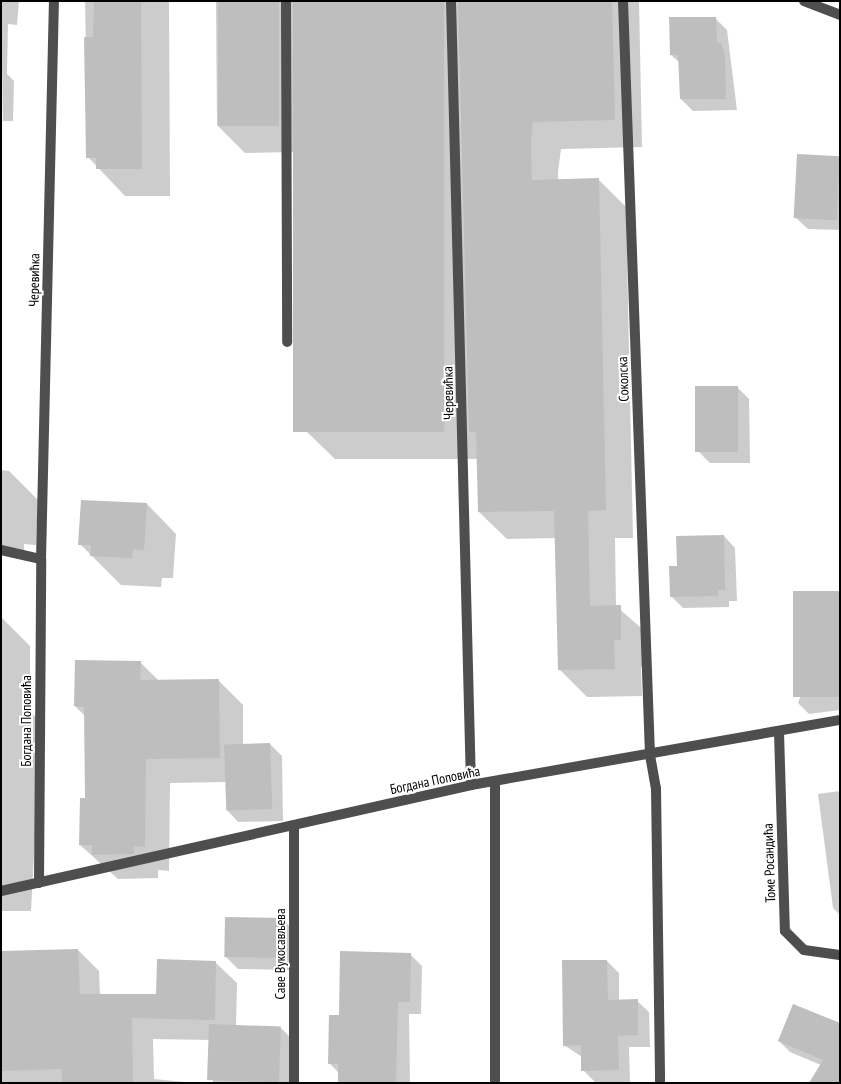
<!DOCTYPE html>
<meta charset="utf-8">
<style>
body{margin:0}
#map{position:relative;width:841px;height:1084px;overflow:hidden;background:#fff;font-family:"PT Sans Narrow",sans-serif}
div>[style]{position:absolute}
.shadow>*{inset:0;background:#0003}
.building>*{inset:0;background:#bebebe;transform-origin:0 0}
.lane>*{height:10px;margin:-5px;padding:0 5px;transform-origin:5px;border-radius:5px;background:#4e4e4e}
.street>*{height:10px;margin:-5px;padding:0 5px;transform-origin:5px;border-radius:5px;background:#4e4e4e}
span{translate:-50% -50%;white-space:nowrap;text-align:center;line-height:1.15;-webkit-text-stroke:4px #fff;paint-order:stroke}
.street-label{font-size:14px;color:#000}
.frame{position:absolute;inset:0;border:2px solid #000;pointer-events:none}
</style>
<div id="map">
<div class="shadow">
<div style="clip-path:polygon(1px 1px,19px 1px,17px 25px,8px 24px,7px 74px,14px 81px,13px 121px,3px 121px,3px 134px)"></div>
<div style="clip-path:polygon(85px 1px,169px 1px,170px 196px,125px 196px,88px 157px)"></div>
<div style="clip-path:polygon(216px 1px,639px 1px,642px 147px,561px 149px,558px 172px,558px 180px,598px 179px,626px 207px,633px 538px,615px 538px,616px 606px,648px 634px,649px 667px,641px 667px,642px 696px,587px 697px,559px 669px,556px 538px,507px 539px,479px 512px,478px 459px,335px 459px,307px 432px,299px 152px,245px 153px,217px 125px)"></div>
<div style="clip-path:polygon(715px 18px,727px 30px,737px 110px,693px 111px,681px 99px,680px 63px,671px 55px)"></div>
<div style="clip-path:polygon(840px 157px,840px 230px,808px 229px,796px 218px)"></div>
<div style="clip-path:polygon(737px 387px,749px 399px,750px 463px,710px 463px,698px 451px)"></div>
<div style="clip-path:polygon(1px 470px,9px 471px,38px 500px,36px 545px,24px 544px,24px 553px,1px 551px)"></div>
<div style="clip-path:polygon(147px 504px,176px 534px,173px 578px,162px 578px,161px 587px,121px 585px,80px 544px)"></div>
<div style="clip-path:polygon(724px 536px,735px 548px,737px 601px,729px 601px,729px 607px,683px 608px,671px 596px,678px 567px)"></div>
<div style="clip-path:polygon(840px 596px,840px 710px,809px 714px,798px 703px)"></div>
<div style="clip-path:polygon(1px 617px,30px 646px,30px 711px,41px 723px,31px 911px,1px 911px)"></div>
<div style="clip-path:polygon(140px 662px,159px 681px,218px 680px,243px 705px,243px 745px,270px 744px,282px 756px,283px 821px,238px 822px,227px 810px,226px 782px,170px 783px,169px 871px,158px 870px,158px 878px,118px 879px,80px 845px,86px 799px,85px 716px,75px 706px)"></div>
<div style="clip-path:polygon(840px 791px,840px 915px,833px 908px,818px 794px)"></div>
<div style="clip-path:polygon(282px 919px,294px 931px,293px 970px,238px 969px,226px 957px)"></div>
<div style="clip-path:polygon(78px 950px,99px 971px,100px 995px,158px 996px,215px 962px,237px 983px,236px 1026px,280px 1027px,292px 1039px,291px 1083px,213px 1083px,210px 1040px,153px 1039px,154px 1079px,195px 1083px,1px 1083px,1px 952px)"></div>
<div style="clip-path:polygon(410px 954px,422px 966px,421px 1014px,409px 1014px,410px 1083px,339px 1083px,339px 1073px,330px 1064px,340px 1016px)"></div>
<div style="clip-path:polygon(607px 961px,619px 973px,619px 1001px,637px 1001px,649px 1012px,650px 1047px,629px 1047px,630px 1082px,595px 1082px,583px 1070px,582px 1057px,564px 1045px)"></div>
<div style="clip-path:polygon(840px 1024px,821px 1065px,790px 1052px,779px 1041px)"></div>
</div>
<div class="building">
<div style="clip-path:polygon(94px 1px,141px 1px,142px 169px,96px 169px,96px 158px,86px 158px,84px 37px,93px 37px)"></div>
<div style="left:218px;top:1px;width:61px;height:125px"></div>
<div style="left:293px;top:1px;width:151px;height:431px"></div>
<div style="clip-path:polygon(458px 1px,612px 1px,615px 120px,533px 122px,531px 143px,532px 180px,599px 178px,606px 510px,588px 511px,590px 606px,621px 605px,621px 640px,614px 640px,615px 669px,558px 670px,554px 511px,478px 512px,476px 432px,469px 432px)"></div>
<div style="clip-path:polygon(669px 17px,716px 17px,717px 43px,721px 43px,725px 56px,726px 99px,680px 99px,678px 55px,670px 55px)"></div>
<div style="left:797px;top:154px;width:43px;height:64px;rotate:3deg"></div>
<div style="left:695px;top:386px;width:43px;height:66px"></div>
<div style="clip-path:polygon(81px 500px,147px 503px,144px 550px,133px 549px,132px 558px,90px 556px,91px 545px,78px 545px)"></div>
<div style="clip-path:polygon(724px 535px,725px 590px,718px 590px,718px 596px,670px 597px,669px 566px,677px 566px,676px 536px)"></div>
<div style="left:840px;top:591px;width:106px;height:47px;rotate:90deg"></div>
<div style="clip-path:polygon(75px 660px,141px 661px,140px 680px,219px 679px,220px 758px,146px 759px,145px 847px,134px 846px,134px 854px,92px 855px,92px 845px,79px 845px,80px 798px,85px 798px,84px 707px,74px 706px)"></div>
<div style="left:270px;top:743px;width:66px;height:46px;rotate:88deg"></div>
<div style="left:225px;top:917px;width:58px;height:40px;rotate:1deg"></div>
<div style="clip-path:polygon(78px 949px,80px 994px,156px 994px,157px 959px,216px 961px,215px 1020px,132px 1018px,133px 1083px,62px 1083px,62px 1069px,1px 1071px,1px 951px)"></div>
<div style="clip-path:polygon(340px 951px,411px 953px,410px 1002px,398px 1002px,396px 1083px,338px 1083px,338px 1064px,328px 1064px,329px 1015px,339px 1015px)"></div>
<div style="clip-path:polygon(562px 960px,607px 960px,608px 1000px,638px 999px,638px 1035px,618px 1036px,619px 1070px,581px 1071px,581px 1045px,563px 1046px)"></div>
<div style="clip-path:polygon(793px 1004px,840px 1023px,840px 1083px,809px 1083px,823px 1060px,778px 1041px)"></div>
<div style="left:209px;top:1024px;width:72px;height:56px;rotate:2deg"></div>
</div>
<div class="lane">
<div style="left:650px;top:755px;width:34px;rotate:80deg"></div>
<div style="left:656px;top:788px;width:290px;rotate:89.2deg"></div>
<div style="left:495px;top:781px;width:302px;rotate:90deg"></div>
</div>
<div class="street">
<div style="left:286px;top:1px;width:341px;rotate:89.8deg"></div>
<div style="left:451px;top:1px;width:784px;rotate:88.54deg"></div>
<div style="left:623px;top:1px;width:754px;rotate:87.95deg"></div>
<div style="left:804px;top:1px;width:39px;rotate:21deg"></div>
<div style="left:1px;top:550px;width:41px;rotate:12.7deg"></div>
<div style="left:779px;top:732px;width:199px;rotate:88.3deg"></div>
<div style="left:785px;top:931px;width:27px;rotate:45deg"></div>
<div style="left:804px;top:950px;width:36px;rotate:8deg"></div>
<div style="left:294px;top:825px;width:258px;rotate:90deg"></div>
<div style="left:39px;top:883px;width:324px;rotate:-89.6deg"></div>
<div style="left:41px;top:559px;width:558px;rotate:-88.67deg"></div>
<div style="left:1px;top:891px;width:482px;rotate:-12.7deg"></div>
<div style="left:471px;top:785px;width:375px;rotate:-10deg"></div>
<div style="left:660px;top:1078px;width:5px;rotate:90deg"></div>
</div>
<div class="street-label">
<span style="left:34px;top:280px;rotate:-89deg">Черевићка</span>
<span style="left:623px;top:379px;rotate:-92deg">Соколска</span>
<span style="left:448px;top:393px;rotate:-91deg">Черевићка</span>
<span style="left:26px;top:721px;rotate:-90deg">Богдана Поповића</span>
<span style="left:435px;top:780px;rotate:-12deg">Богдана Поповића</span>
<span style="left:769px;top:863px;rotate:-92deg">Томе Росандића</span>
<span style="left:280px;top:954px;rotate:-90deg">Саве Вукосављева</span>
</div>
<div class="frame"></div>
</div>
